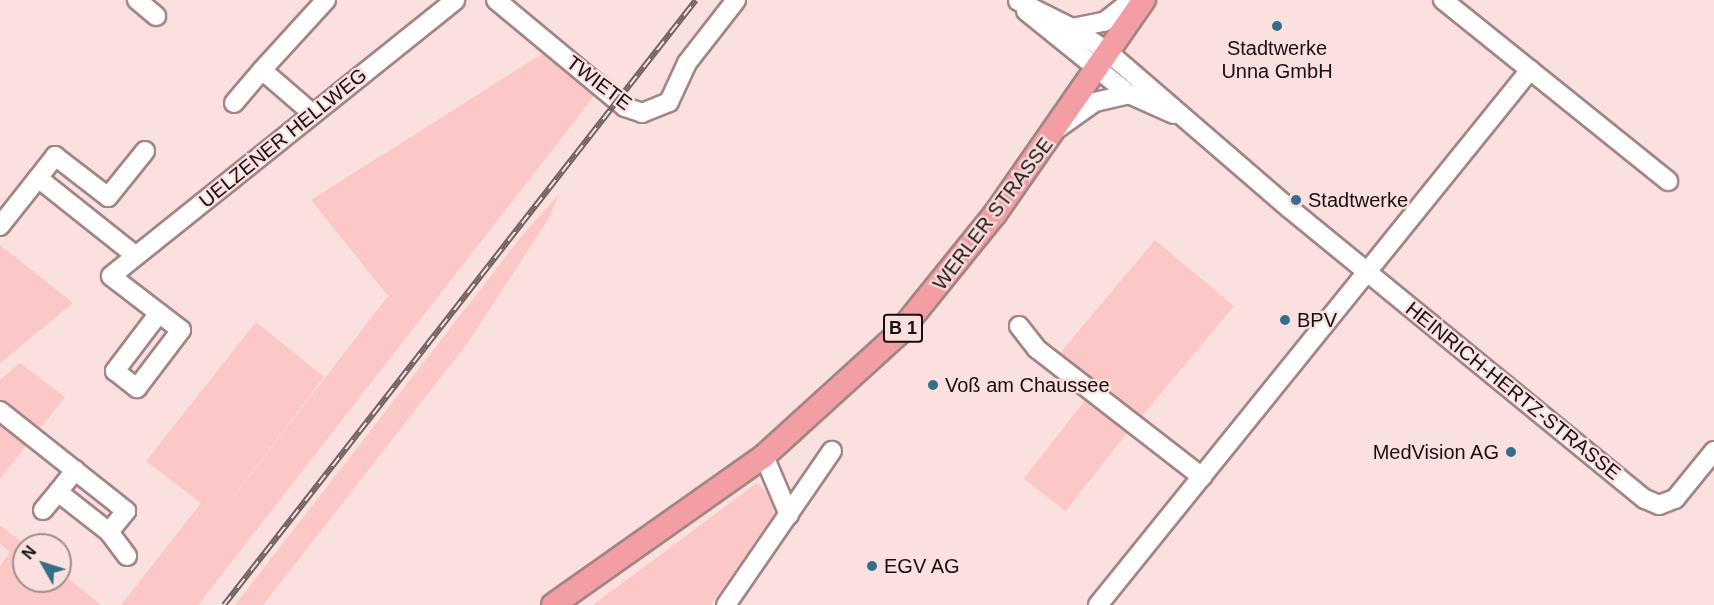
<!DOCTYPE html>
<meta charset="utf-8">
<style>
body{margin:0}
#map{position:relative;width:1714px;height:605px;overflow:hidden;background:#fbe0e0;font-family:Arial,sans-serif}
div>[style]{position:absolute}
.green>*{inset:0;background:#fbc7c7;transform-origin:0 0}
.roads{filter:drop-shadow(2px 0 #a38585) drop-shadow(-2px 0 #a38585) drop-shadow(0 2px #a38585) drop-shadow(0 -2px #a38585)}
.minor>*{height:18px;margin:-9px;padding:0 9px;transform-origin:9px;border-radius:9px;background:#fff}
.major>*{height:22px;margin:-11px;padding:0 11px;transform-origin:11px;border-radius:11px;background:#f29ea4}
.rail>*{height:6px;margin-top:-3px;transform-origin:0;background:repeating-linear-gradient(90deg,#fbe0e0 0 11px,#716060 0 22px);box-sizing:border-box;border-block:2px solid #716060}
.dots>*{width:16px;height:16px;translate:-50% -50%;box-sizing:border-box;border:3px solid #fbe0e0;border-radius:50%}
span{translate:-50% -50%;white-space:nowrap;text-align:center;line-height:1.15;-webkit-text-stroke:4.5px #fbe0e0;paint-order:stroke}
.shield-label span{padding:2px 4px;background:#fbe0e0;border:2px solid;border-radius:4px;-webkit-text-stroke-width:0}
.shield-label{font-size:18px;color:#1a0f0f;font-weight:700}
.poi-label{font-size:20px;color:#1a0f0f}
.left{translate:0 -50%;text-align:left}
.right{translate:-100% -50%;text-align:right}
.street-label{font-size:20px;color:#1a0f0f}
.north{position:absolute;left:12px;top:533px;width:60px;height:60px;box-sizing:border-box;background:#fbe0e0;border:2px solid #a18c8c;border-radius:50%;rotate:309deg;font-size:16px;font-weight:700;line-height:24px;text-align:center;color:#1a0f0f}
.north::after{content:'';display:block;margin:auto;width:21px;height:27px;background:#356e87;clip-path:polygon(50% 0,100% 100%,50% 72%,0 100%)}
</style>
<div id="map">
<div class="green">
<div style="clip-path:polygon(553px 47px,600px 87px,591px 100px,198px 605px,121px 605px,201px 503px,146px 461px,256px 322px,324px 377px,208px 530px,388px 296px,311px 200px)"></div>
<div style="clip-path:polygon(559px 194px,549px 218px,469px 341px,263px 605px,235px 605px,521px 237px)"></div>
<div style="left:1155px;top:240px;width:103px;height:147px;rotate:40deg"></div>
<div style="clip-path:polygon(0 245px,73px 303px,0 363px)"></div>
<div style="clip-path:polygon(20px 363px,65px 397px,0 479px,0 380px)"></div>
<div style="left:1086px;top:399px;width:53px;height:101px;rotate:38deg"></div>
<div style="clip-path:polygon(757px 483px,770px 496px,774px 514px,711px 605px,593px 605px)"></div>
<div style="clip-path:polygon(0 525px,25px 545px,24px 581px,60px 581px,60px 572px,101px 605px,0 605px,0 566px,10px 552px,0 544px)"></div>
</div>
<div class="roads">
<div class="minor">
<div style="left:137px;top:0;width:25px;rotate:40deg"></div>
<div style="left:496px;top:0;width:168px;rotate:39.7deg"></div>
<div style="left:625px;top:107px;width:18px;rotate:19deg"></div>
<div style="left:642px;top:113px;width:29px;rotate:-22deg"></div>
<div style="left:669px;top:102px;width:43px;rotate:-65.2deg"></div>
<div style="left:687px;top:63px;width:80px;rotate:-52.1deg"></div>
<div style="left:1443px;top:0;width:289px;rotate:38.8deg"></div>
<div style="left:1018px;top:1px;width:60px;rotate:26.6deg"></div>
<div style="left:1072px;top:28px;width:43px;rotate:33.7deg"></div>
<div style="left:1108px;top:52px;width:239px;rotate:40.8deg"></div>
<div style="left:1289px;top:208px;width:460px;rotate:39.3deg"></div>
<div style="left:1645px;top:499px;width:15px;rotate:23deg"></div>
<div style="left:1659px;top:505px;width:17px;rotate:-21deg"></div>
<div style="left:1675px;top:499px;width:62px;rotate:-50.9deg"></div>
<div style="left:1026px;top:11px;width:132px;rotate:38.9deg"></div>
<div style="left:1129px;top:94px;width:49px;rotate:24deg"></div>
<div style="left:1072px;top:28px;width:33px;rotate:-11deg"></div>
<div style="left:1104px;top:22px;width:36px;rotate:-38deg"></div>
<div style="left:234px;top:103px;width:43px;rotate:-49.7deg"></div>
<div style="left:313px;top:114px;width:67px;rotate:-139.2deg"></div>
<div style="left:262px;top:70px;width:95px;rotate:-47.6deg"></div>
<div style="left:1057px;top:129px;width:47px;rotate:-35.4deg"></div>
<div style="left:1095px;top:102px;width:35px;rotate:-13deg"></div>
<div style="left:38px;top:178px;width:28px;rotate:-52deg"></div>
<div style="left:55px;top:156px;width:67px;rotate:37.7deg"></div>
<div style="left:108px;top:197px;width:59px;rotate:-51.2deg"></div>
<div style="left:0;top:226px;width:61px;rotate:-51.6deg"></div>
<div style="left:38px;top:178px;width:125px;rotate:38.5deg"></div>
<div style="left:159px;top:313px;width:73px;rotate:127.2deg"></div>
<div style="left:115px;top:371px;width:28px;rotate:38deg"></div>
<div style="left:137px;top:388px;width:73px;rotate:-52.8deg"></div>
<div style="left:181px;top:330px;width:88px;rotate:-142.4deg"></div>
<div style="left:111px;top:276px;width:441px;rotate:-38.7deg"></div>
<div style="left:1019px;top:326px;width:29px;rotate:52deg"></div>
<div style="left:1037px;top:349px;width:209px;rotate:37.8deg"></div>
<div style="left:0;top:411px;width:161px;rotate:38.4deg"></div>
<div style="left:126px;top:511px;width:27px;rotate:129deg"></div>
<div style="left:109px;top:532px;width:65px;rotate:-141.9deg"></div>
<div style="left:58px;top:492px;width:28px;rotate:-52deg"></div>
<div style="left:764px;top:456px;width:64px;rotate:67deg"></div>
<div style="left:43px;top:510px;width:23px;rotate:-50deg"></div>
<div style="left:109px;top:532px;width:30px;rotate:53deg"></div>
<div style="left:726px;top:605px;width:187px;rotate:-55.5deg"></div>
<div style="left:1098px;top:605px;width:688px;rotate:-51.08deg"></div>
</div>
<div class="major">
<div style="left:553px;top:605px;width:258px;rotate:-35.2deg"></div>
<div style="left:764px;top:456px;width:181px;rotate:-42.3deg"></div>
<div style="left:898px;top:334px;width:154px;rotate:-51.1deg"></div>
<div style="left:995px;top:214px;width:261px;rotate:-55.2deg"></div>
</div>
</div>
<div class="rail">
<div style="left:224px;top:605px;width:767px;rotate:-52.04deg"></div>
</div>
<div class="dots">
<div style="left:1277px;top:26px;background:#356e87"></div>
<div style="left:1296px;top:200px;background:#356e87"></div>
<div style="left:1285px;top:320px;background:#356e87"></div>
<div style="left:933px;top:385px;background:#356e87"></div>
<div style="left:1511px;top:452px;background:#356e87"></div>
<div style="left:872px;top:566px;background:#356e87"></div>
</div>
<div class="shield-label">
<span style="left:903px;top:328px">B 1</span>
</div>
<div class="poi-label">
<span style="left:1277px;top:60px">Stadtwerke<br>Unna GmbH</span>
<span class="left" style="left:1308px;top:200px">Stadtwerke</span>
<span class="left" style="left:1297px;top:320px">BPV</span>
<span class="left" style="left:945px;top:385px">Voß am Chaussee</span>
<span class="right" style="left:1499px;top:452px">MedVision AG</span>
<span class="left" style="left:884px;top:566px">EGV AG</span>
</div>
<div class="street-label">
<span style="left:599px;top:83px;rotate:37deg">TWIETE</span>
<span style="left:283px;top:138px;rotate:-39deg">UELZENER HELLWEG</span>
<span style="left:993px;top:214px;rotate:-53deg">WERLER STRASSE</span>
<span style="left:1513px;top:391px;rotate:39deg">HEINRICH-HERTZ-STRASSE</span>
</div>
<div class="north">N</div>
</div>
